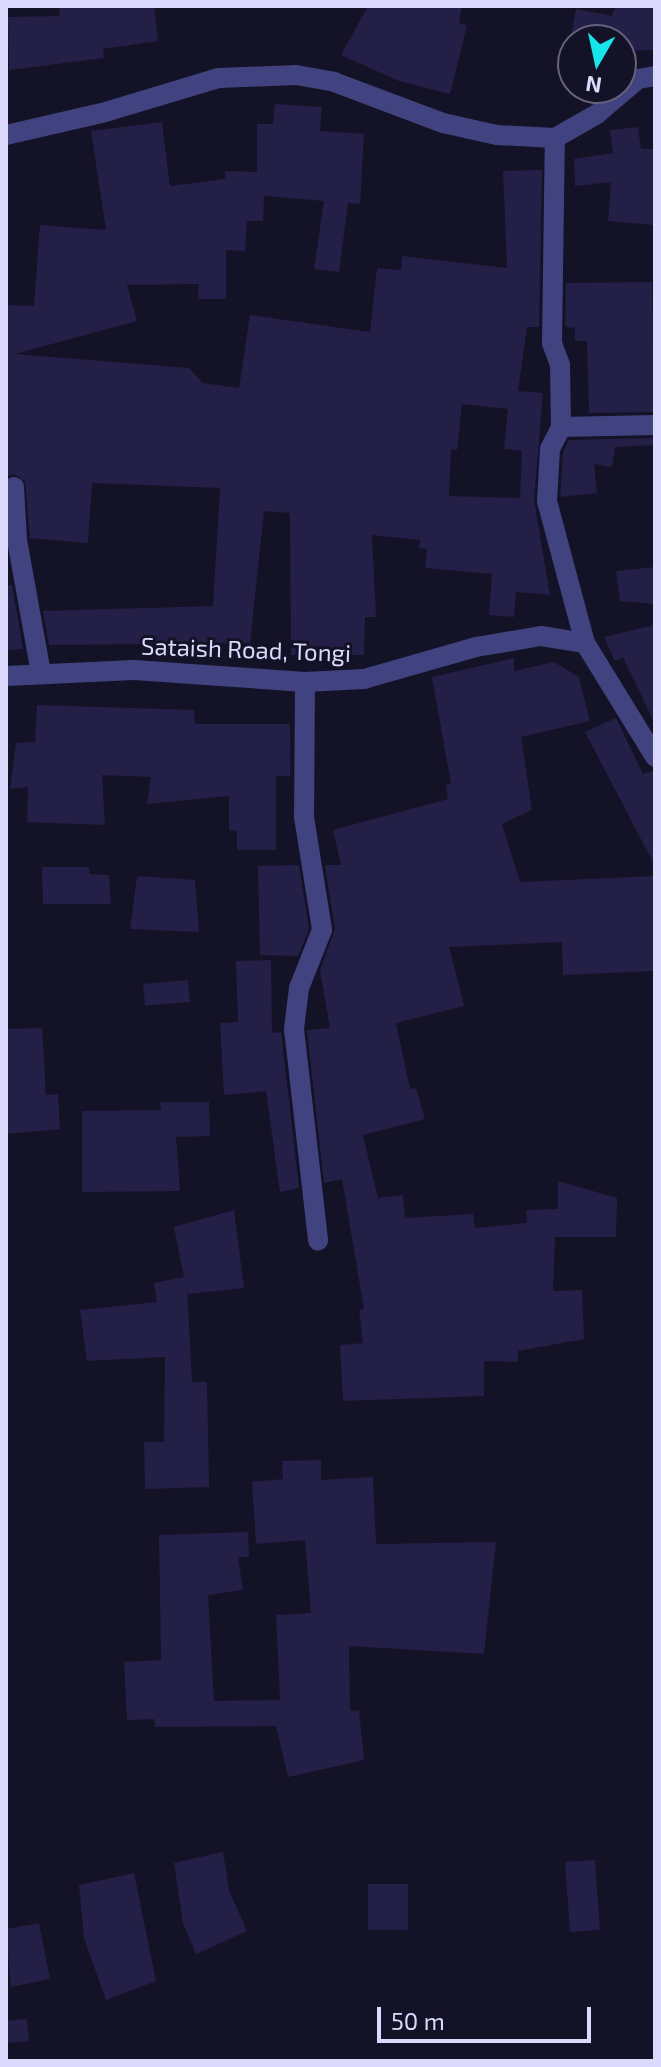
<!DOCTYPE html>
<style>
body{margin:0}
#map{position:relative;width:661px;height:2067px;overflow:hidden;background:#141226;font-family:"Exo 2",sans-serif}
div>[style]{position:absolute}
.building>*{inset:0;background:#241f46;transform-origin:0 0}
.minor>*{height:20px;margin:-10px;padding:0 10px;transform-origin:10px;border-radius:10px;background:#414381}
.tertiary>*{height:20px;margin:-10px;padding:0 10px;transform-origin:10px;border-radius:10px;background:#414381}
span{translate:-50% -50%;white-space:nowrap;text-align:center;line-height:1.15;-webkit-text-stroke:6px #141226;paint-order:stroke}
.street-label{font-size:24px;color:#dbdafc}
.frame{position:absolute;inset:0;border:8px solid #dbdafc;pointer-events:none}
.north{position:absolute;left:557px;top:24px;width:80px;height:80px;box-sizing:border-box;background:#141226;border:2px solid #64627c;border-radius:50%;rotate:189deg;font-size:22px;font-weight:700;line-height:32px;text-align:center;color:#dbdafc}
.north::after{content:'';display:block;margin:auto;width:28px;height:36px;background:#16e5ec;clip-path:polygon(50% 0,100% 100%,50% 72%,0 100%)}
.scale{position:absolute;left:377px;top:2007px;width:214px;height:36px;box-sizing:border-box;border:4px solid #dbdafc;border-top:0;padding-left:10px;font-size:24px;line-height:28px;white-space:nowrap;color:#dbdafc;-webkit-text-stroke:6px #141226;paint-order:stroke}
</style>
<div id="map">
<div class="building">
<div style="clip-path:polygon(59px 6px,154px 6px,158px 41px,103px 49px,104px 58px,9px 70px,8px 17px,60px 16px)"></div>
<div style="clip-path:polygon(368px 6px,462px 6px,459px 23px,467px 25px,450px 94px,399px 81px,341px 55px)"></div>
<div style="clip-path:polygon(616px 6px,655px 6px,655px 50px,621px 51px,621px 40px,571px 35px,576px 9px,612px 16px)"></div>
<div style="clip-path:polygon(evenodd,275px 104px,322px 107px,320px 131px,364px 134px,360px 204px,348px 203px,339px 272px,314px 269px,324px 201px,264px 196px,263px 221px,247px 221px,245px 251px,226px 250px,226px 299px,198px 299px,199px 284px,127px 285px,137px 321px,15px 354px,189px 368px,203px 383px,239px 388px,250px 315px,370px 332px,377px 268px,401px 270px,402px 256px,507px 268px,503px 171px,542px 170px,539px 327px,527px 327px,518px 391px,543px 393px,534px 500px,550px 595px,516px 592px,514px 617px,489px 615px,492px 574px,425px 568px,427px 549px,419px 548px,420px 540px,372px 535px,376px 617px,365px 617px,364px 655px,291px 655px,290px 513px,264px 511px,250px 643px,49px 645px,43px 611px,213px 606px,220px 488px,92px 483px,88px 543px,30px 538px,25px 481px,14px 474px,6px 477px,6px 305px,34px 306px,40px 225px,106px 230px,91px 131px,162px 122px,170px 186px,225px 179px,225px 171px,257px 172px,257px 124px,273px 124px,275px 104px,462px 404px,508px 409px,504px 449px,522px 451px,520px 498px,449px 496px,451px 449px,457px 450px,462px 404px)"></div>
<div style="clip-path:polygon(638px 127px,641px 149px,655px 149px,655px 225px,608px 221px,611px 182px,575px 186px,574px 159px,613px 153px,610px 130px)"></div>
<div style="clip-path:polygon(652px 282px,654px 412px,589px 413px,587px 341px,575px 341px,575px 328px,565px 327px,566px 283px)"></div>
<div style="clip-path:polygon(655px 438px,655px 445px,615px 447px,612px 467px,594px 464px,597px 493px,560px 497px,563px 452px,569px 440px)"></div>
<div style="clip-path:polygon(655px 567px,655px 604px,620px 601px,616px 571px)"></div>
<div style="clip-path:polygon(12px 585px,23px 649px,6px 650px,6px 586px)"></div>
<div style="clip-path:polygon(655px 625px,655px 724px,623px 657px,615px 661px,604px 637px)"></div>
<div style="clip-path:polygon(514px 658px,514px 671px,554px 662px,579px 677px,590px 721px,521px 737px,532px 810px,502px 824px,520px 882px,655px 876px,655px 971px,563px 975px,562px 942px,449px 947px,464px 1006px,396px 1023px,410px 1089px,416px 1088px,425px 1119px,363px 1135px,378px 1198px,403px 1195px,405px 1218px,473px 1214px,475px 1228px,527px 1223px,526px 1210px,558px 1209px,558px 1181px,617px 1198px,616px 1237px,555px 1237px,553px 1291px,582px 1290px,584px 1339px,518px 1351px,518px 1362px,484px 1361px,484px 1396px,343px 1401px,340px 1345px,363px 1343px,359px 1310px,364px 1309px,342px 1179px,324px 1183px,307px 1030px,330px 1028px,320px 970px,335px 929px,325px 865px,341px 865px,333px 830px,448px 799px,446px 784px,451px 784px,432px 677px)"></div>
<div style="clip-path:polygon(37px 705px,194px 710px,195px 724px,290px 724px,290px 776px,276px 776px,276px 850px,237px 850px,237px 831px,229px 830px,229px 796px,147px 804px,151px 777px,102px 775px,105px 825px,27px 822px,28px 787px,10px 789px,16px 743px,35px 742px)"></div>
<div style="clip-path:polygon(616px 718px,643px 774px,655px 770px,655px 866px,585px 732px)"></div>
<div style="clip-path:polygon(299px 865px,309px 929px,298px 956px,260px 955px,258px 866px)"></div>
<div style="clip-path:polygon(42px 867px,89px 867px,89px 874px,109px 875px,111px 904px,43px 904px)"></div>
<div style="clip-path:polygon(137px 876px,195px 880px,199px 932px,130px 929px)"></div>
<div style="clip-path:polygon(271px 960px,272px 1033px,281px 1032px,299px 1188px,280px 1192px,266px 1091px,224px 1095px,220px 1023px,238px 1022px,236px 961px)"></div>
<div style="left:188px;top:980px;width:22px;height:45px;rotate:85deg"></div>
<div style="clip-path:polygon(42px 1028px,46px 1095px,58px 1094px,60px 1129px,6px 1134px,6px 1029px)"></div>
<div style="clip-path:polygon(160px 1102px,209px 1102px,210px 1136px,176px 1137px,180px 1191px,82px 1192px,82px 1111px,161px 1110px)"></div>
<div style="clip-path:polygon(234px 1210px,244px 1288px,188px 1294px,187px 1287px,192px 1382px,207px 1382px,209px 1487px,145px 1489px,144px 1442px,164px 1442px,165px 1357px,87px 1361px,80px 1310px,157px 1302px,154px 1283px,184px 1277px,174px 1227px)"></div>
<div style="clip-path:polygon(321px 1460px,321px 1480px,373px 1477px,376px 1544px,496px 1542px,484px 1654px,349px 1646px,350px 1711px,359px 1710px,364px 1760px,288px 1777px,276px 1726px,155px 1727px,154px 1719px,127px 1720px,124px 1662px,161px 1660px,159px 1535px,248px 1532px,249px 1557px,238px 1557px,243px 1590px,208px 1595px,214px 1701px,280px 1700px,276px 1615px,311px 1613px,305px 1540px,256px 1544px,252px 1482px,283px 1479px,282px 1461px)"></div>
<div style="clip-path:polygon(223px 1852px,229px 1890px,247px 1931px,196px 1954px,183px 1923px,174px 1863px)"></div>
<div style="left:595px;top:1860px;width:70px;height:30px;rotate:86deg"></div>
<div style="clip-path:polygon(134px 1873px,156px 1981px,106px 2000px,84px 1938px,79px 1885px)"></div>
<div style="left:368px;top:1884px;width:40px;height:46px"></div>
<div style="clip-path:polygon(39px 1923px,50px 1979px,11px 1987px,6px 1929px)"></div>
<div style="left:27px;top:2019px;width:22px;height:21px;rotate:85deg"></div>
</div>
<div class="minor">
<div style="left:6px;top:135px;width:98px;rotate:-12.9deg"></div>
<div style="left:102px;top:113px;width:122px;rotate:-16.7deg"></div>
<div style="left:219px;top:78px;width:77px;rotate:-2.2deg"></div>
<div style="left:296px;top:75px;width:39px;rotate:10deg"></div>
<div style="left:334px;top:82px;width:116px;rotate:20.6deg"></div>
<div style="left:443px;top:123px;width:55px;rotate:12.5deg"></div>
<div style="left:497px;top:135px;width:58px;rotate:3deg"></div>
<div style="left:561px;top:427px;width:94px;rotate:-1.2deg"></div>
<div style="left:14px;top:487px;width:53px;rotate:86.8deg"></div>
<div style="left:17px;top:540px;width:136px;rotate:79.8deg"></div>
<div style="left:585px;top:643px;width:147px;rotate:-105deg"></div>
<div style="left:547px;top:501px;width:52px;rotate:-86.7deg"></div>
<div style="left:550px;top:449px;width:25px;rotate:-63deg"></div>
<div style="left:561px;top:427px;width:62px;rotate:-90.9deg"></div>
<div style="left:560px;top:365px;width:23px;rotate:-110deg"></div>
<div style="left:552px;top:343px;width:205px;rotate:-89.2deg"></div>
<div style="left:555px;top:138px;width:48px;rotate:-29.7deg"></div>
<div style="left:597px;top:114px;width:54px;rotate:-40.5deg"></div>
<div style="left:638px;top:79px;width:17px;rotate:-10deg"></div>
<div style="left:305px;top:682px;width:135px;rotate:90.4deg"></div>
<div style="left:304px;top:817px;width:114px;rotate:80.9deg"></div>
<div style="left:322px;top:930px;width:62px;rotate:111.6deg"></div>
<div style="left:299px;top:988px;width:41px;rotate:97deg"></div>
<div style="left:294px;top:1029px;width:213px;rotate:83.5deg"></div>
</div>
<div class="tertiary">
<div style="left:6px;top:676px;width:128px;rotate:-2.7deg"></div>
<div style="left:134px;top:670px;width:171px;rotate:4deg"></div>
<div style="left:305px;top:682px;width:59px;rotate:-2.9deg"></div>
<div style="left:364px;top:679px;width:116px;rotate:-15.9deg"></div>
<div style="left:476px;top:647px;width:66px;rotate:-9.6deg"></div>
<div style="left:541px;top:636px;width:45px;rotate:9deg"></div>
<div style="left:585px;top:643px;width:134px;rotate:58.4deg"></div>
</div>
<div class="street-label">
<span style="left:246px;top:649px;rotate:2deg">Sataish Road, Tongi</span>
</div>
<div class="frame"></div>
<div class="north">N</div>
<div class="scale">50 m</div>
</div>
